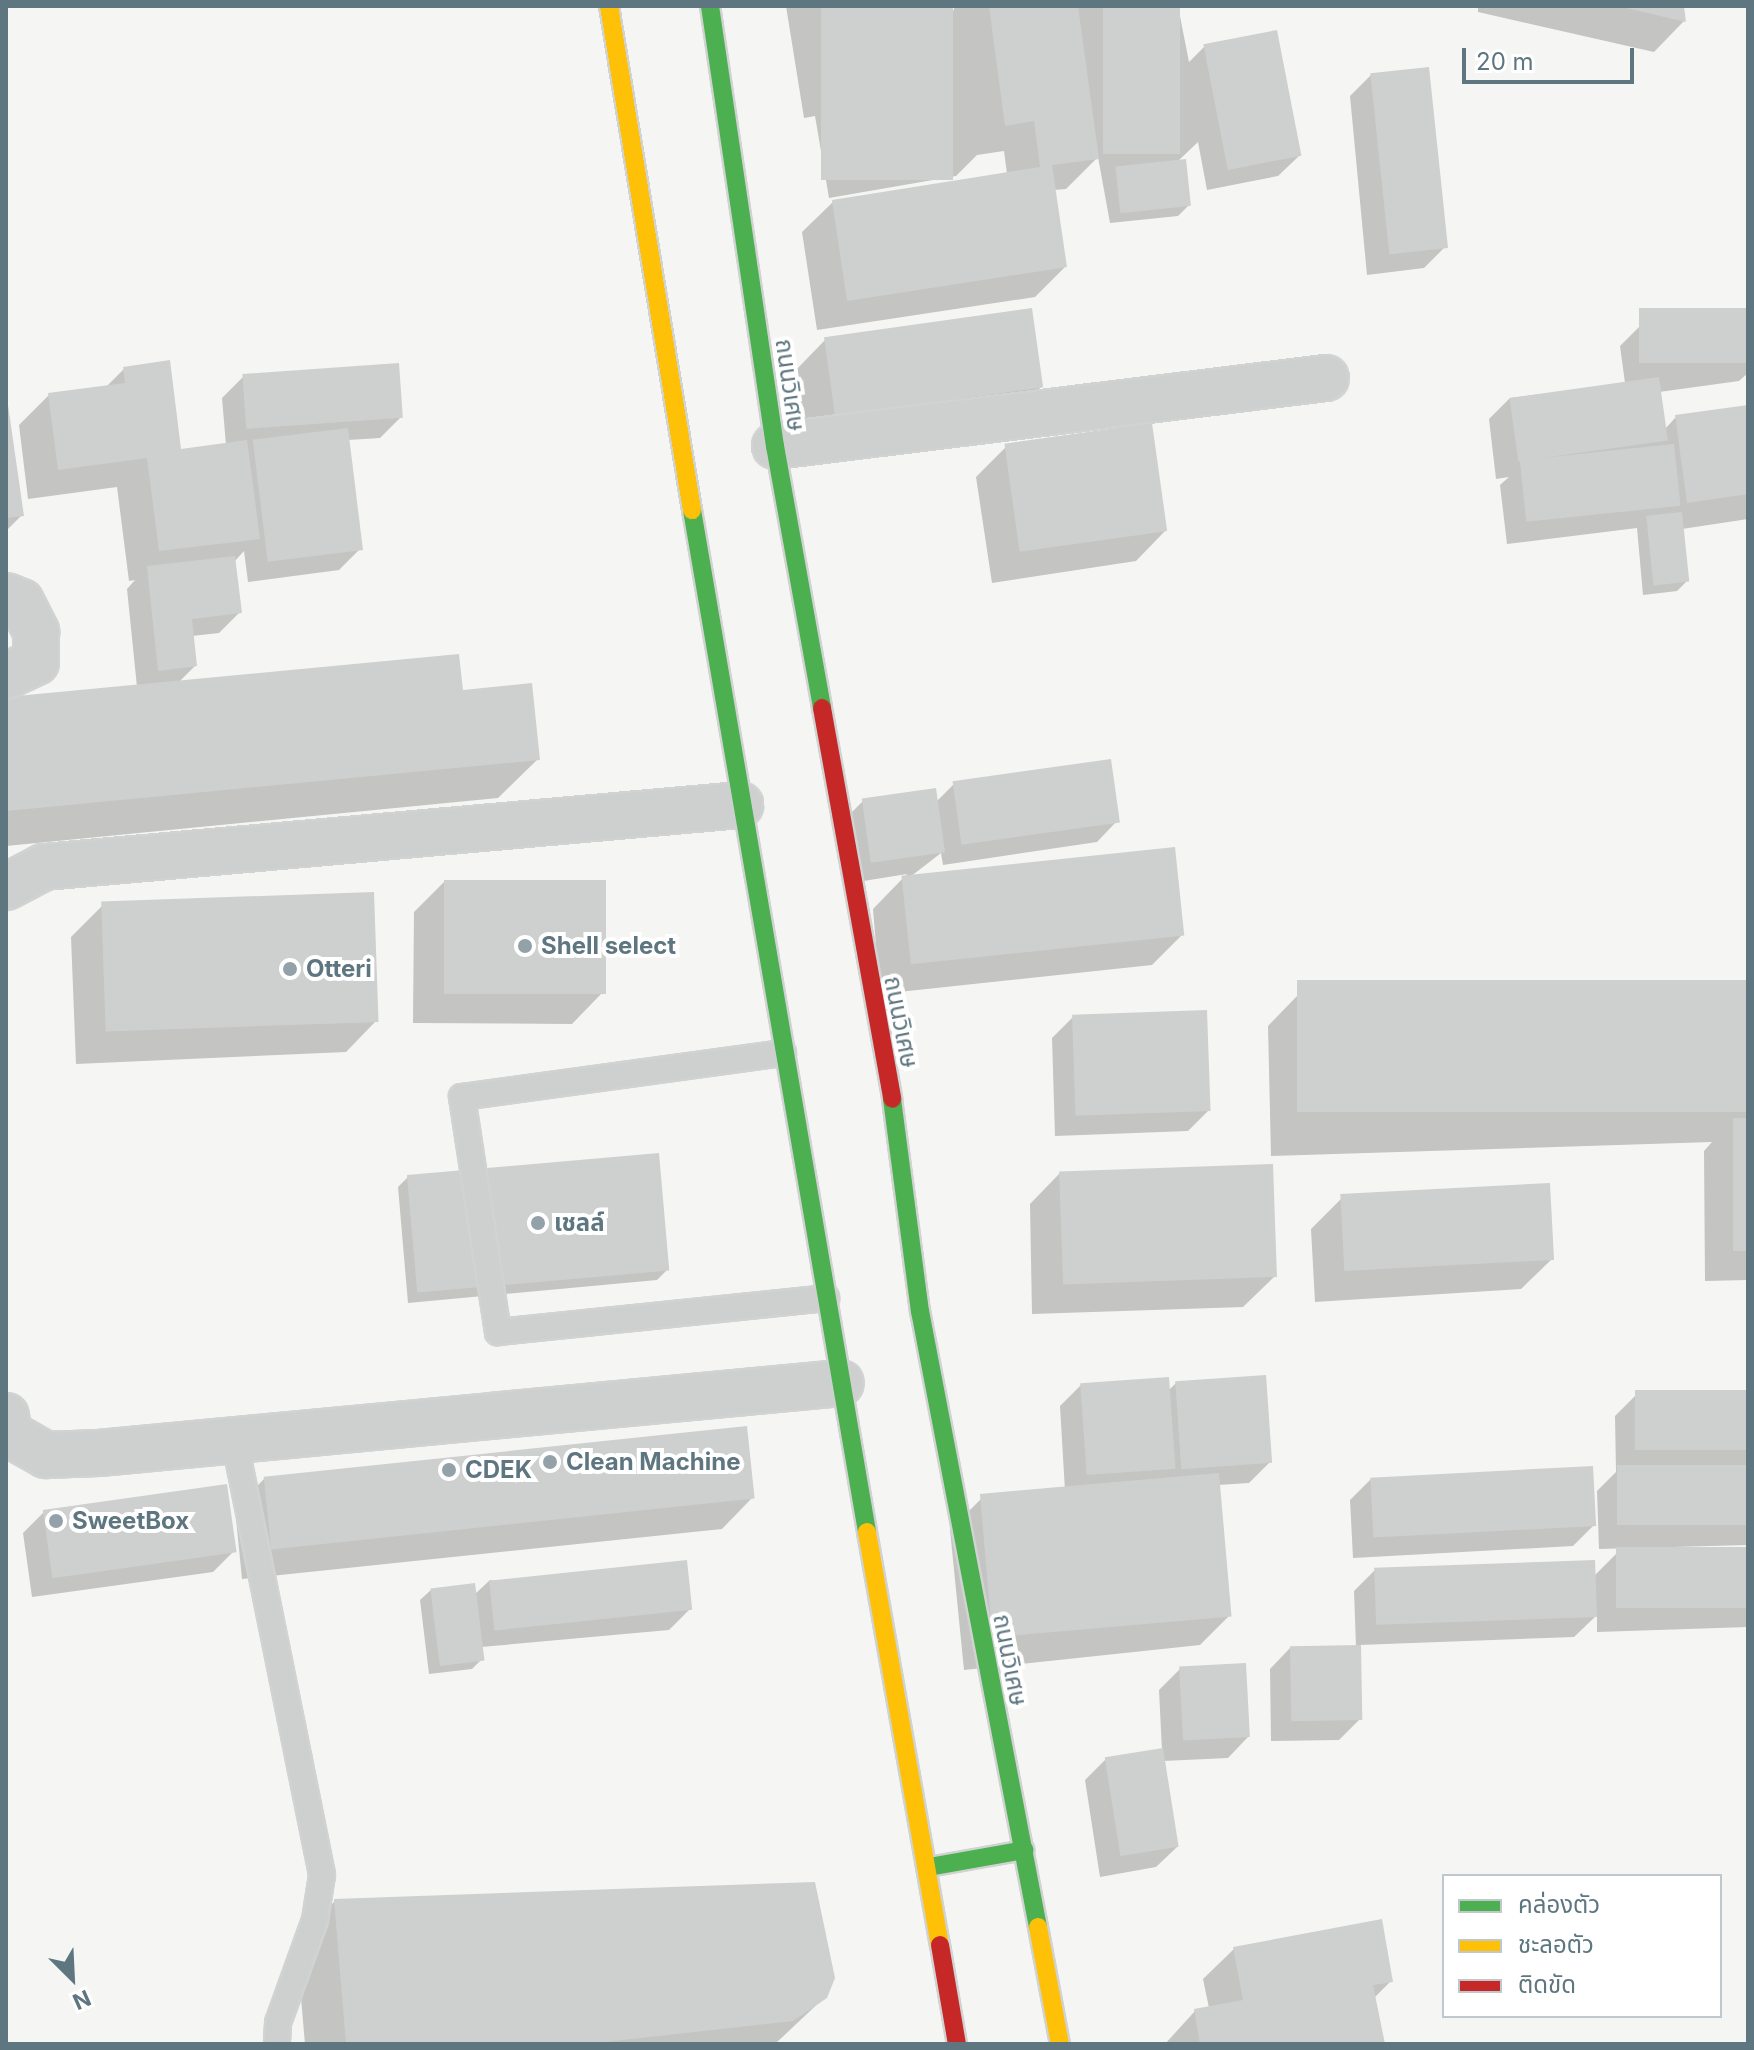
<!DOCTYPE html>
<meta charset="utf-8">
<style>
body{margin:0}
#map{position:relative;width:1754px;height:2050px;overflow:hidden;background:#f5f5f3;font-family:Inter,"Noto Sans Thai",sans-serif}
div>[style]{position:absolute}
.shadow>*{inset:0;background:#0003}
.building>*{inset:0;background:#ced0d0;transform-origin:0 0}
.roads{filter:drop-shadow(2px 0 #d1d3d3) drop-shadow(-2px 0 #d1d3d3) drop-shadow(0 2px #d1d3d3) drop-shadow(0 -2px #d1d3d3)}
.lane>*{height:24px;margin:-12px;padding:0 12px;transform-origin:12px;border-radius:12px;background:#ced0d0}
.street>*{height:44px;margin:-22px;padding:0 22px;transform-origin:22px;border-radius:22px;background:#ced0d0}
.fast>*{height:18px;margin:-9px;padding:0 9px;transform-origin:9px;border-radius:9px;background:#4caf50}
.slow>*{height:18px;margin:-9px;padding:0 9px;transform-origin:9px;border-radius:9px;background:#ffc107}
.jam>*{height:18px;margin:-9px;padding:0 9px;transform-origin:9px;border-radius:9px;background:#c62828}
.dots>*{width:22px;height:22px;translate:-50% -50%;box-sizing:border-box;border:4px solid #fff;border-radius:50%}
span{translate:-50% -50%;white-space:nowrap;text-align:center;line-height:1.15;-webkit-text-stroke:8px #fff;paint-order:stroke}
.street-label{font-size:24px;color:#5e7680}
.poi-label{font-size:24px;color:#5e7680;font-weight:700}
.left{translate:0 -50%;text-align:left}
.frame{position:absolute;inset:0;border:8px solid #5e7680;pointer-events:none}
.legend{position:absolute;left:1442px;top:1874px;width:280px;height:144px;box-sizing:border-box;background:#fff;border:2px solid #bfc8cc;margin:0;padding:10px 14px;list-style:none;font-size:24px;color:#5e7680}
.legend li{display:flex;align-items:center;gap:16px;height:40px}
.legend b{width:40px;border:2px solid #bfc8cc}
.north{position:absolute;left:32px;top:1938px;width:80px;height:80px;-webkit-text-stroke:6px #fff;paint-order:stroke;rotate:156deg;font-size:22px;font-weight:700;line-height:32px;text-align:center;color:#5e7680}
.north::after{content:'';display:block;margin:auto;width:28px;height:36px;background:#5e7680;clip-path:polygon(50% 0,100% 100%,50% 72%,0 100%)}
.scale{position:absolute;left:1462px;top:48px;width:172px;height:36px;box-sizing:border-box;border:4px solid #5e7680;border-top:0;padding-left:10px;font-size:24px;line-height:28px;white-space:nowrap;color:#5e7680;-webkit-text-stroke:6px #fff;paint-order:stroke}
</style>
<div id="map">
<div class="shadow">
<div style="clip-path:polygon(786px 6px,951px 6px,952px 14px,955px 6px,1178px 6px,1189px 62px,1205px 46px,1299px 156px,1278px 176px,1207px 190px,1198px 142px,1177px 162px,1188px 206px,1178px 216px,1110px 223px,1098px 157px,1066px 189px,1054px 190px,1065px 267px,1035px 297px,817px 330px,802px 232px,833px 202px,1007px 174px,1004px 151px,977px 155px,956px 176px,829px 198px,815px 116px,804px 118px)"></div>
<div style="clip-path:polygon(1478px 6px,1682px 6px,1684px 21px,1654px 52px,1478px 12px)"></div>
<div style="clip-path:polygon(1371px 75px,1444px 248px,1424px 268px,1367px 275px,1350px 96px)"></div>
<div style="clip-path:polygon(1748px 310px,1748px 373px,1739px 381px,1659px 392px,1664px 430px,1676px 417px,1748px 407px,1748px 519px,1682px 529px,1687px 581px,1677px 591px,1643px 595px,1637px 528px,1507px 544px,1500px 485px,1509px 477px,1496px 479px,1489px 419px,1510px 398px,1625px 383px,1620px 346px,1641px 325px)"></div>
<div style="clip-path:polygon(825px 340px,1041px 387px,1010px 417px,805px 448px,795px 371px)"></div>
<div style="clip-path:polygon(124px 369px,180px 451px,226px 445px,222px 398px,243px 377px,401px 417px,380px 438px,348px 440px,360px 549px,339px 570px,248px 582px,244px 551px,234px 562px,240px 612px,219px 633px,192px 636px,195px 666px,178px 683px,461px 693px,538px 759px,498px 798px,6px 846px,6px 699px,137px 687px,127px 589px,135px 580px,129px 581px,117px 487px,28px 499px,19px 425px,49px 395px,105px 388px)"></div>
<div style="clip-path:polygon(6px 392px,22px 515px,6px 531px)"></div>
<div style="clip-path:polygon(1006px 447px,1166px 530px,1136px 561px,992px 583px,976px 477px)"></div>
<div style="clip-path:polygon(954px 784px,1117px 821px,1097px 842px,943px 865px,941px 853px,910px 877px,1182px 935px,1152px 965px,880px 994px,873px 909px,907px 874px,851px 883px,842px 822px,863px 801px,936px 802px)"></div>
<div style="clip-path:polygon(444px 882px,602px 993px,572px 1024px,413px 1023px,414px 912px)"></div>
<div style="clip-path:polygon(102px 906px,376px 1021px,346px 1052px,76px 1064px,71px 937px)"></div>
<div style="clip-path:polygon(1748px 982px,1748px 1280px,1705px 1281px,1704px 1151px,1712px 1142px,1271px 1156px,1268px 1026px,1298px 995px)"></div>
<div style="clip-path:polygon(1073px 1017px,1209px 1110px,1188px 1131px,1055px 1136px,1052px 1038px)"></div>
<div style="clip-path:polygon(1060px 1173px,1274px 1277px,1243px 1307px,1032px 1314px,1030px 1204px)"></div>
<div style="clip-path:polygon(408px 1177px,667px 1270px,657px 1280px,408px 1303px,398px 1187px)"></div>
<div style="clip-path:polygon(1341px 1199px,1552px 1259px,1521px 1289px,1315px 1302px,1311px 1229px)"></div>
<div style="clip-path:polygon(1176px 1383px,1270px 1462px,1249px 1483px,1218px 1485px,1230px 1615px,1200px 1645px,964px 1670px,950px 1530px,981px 1499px,1065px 1491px,1060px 1406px,1081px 1385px,1168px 1391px)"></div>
<div style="clip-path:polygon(1748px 1392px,1748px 1545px,1599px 1549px,1597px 1491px,1616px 1472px,1615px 1416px,1636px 1395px)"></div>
<div style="clip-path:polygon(265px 1478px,752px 1498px,722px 1529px,242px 1579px,235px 1508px)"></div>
<div style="clip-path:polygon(1371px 1479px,1594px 1525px,1573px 1546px,1353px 1558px,1350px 1500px)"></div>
<div style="clip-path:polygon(44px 1512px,234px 1551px,213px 1572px,32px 1597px,23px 1533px)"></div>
<div style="clip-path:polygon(1748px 1549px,1748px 1627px,1597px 1632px,1597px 1615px,1574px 1637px,1359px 1645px,1360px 1719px,1339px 1740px,1271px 1741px,1270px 1669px,1290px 1648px,1356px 1647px,1354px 1591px,1375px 1570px,1594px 1576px,1617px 1553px)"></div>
<div style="clip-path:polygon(490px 1580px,690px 1609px,669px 1630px,481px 1647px,482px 1659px,472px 1669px,429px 1674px,420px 1600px,431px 1590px,474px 1595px)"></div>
<div style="clip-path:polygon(1180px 1669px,1248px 1737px,1228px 1758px,1163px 1761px,1177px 1847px,1156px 1867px,1100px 1877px,1085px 1780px,1106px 1759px,1162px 1751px,1159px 1690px)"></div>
<div style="clip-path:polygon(335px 1901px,826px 1996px,775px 2044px,305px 2044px,296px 1940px)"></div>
<div style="clip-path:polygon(1234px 1949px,1391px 1981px,1374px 1998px,1383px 2044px,1165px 2044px,1195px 2011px,1209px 2008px,1203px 1979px)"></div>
</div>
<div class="building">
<div style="left:821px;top:6px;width:132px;height:174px"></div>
<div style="clip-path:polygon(989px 6px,1078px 6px,1099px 159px,1052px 165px,1067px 267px,847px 301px,832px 200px,1040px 167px,1034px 121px,1005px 126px)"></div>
<div style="left:1103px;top:6px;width:77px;height:148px"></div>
<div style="clip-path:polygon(1622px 6px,1684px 6px,1686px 22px,1622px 7px)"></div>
<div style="left:1277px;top:30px;width:128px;height:75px;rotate:79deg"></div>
<div style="left:1429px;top:67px;width:182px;height:59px;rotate:84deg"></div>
<div style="left:1186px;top:159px;width:47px;height:71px;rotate:84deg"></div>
<div style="left:1032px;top:308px;width:80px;height:210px;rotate:82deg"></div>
<div style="left:1748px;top:308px;width:55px;height:109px;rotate:90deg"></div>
<div style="clip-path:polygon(170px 360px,181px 449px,247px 440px,260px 539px,159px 551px,147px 458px,58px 470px,48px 393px,125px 383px,123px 367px)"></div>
<div style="left:399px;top:363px;width:55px;height:157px;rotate:86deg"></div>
<div style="left:1659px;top:377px;width:64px;height:151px;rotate:82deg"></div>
<div style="clip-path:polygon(6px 391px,24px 516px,6px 518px)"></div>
<div style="clip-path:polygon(1748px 405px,1748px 494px,1687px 503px,1675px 415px)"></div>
<div style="left:1152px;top:423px;width:109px;height:149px;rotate:82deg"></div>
<div style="left:348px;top:428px;width:123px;height:96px;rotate:83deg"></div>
<div style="left:1674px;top:444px;width:62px;height:155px;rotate:84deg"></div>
<div style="left:1682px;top:512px;width:70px;height:36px;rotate:84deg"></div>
<div style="clip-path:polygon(235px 556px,242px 613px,192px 619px,197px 666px,158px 671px,147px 566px)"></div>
<div style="clip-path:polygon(459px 654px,463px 690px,532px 683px,540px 760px,6px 811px,6px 697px)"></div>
<div style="left:1111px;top:759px;width:64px;height:160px;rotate:82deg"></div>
<div style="left:936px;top:788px;width:65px;height:75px;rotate:82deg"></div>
<div style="left:1175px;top:847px;width:89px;height:275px;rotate:84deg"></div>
<div style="left:444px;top:880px;width:162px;height:114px"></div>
<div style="left:374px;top:892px;width:130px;height:273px;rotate:88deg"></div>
<div style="left:1748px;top:980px;width:132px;height:451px;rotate:90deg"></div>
<div style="left:1207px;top:1010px;width:101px;height:135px;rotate:88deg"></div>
<div style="left:1733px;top:1118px;width:15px;height:133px"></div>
<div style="left:659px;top:1153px;width:118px;height:253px;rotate:85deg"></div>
<div style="left:1273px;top:1164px;width:113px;height:214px;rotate:88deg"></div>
<div style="left:1550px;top:1183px;width:77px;height:210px;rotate:87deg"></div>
<div style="left:1266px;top:1375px;width:88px;height:91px;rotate:86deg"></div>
<div style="left:1169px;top:1377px;width:92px;height:89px;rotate:86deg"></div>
<div style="left:1748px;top:1390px;width:60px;height:113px;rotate:90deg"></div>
<div style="left:747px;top:1426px;width:73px;height:486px;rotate:84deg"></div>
<div style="left:1748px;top:1465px;width:60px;height:131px;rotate:90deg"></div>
<div style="left:1593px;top:1466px;width:60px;height:223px;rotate:87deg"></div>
<div style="left:1219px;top:1473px;width:144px;height:240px;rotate:85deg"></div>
<div style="left:227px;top:1484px;width:69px;height:186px;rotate:82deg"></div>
<div style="left:1748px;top:1547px;width:61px;height:132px;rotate:90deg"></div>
<div style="left:687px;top:1560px;width:50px;height:199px;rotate:84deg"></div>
<div style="left:1595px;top:1560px;width:57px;height:221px;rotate:88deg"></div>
<div style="left:475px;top:1583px;width:78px;height:45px;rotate:83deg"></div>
<div style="left:1361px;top:1645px;width:75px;height:71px;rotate:89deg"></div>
<div style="left:1246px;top:1663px;width:74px;height:67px;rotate:87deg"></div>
<div style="left:1163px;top:1748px;width:100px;height:59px;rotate:81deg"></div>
<div style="clip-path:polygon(815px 1882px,835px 1978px,827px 1998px,793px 2021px,587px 2044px,346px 2044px,334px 1899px)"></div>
<div style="clip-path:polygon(1382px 1919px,1393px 1982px,1373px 1985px,1385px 2044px,1200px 2044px,1194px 2009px,1243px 2000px,1233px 1947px)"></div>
</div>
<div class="roads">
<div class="lane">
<div style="left:783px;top:1053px;width:324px;rotate:172.2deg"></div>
<div style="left:462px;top:1097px;width:238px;rotate:81.3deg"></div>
<div style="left:498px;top:1332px;width:330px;rotate:-5.9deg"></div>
<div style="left:234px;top:1438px;width:446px;rotate:78.6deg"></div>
<div style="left:322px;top:1875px;width:46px;rotate:98.8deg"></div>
<div style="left:315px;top:1920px;width:109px;rotate:109.8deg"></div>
<div style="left:278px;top:2023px;width:21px;rotate:93deg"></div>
</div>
<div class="street">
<div style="left:775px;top:446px;width:555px;rotate:-7.04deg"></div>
<div style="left:6px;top:596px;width:16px;rotate:22deg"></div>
<div style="left:21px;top:602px;width:34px;rotate:63deg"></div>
<div style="left:36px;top:632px;width:30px;rotate:90deg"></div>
<div style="left:36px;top:662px;width:33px;rotate:155deg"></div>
<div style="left:6px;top:887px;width:43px;rotate:-27.8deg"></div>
<div style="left:44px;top:867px;width:699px;rotate:-5.09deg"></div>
<div style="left:6px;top:1416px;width:18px;rotate:81deg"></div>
<div style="left:9px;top:1434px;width:43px;rotate:29.6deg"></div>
<div style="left:46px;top:1455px;width:53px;rotate:-2.2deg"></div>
<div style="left:99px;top:1453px;width:745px;rotate:-5.39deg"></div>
</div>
<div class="fast">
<div style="left:710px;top:6px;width:445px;rotate:81.6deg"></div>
<div style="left:775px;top:446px;width:266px;rotate:79.8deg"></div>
<div style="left:692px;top:510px;width:1037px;rotate:80.28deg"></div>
<div style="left:892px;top:1099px;width:214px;rotate:82.5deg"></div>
<div style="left:920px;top:1311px;width:627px;rotate:79.16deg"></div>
<div style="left:929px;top:1867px;width:97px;rotate:-10.1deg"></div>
</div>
<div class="slow">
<div style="left:609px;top:6px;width:511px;rotate:80.65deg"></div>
<div style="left:867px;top:1532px;width:419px;rotate:80deg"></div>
<div style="left:1038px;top:1927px;width:119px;rotate:79.4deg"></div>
</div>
<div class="jam">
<div style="left:822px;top:708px;width:397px;rotate:79.8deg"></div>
<div style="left:940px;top:1945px;width:100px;rotate:80.3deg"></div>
</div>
</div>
<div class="dots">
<div style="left:525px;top:946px;background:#93a2a8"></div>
<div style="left:290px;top:969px;background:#93a2a8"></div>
<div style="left:538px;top:1223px;background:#93a2a8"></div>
<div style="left:550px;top:1462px;background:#93a2a8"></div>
<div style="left:449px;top:1470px;background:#93a2a8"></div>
<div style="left:56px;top:1521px;background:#93a2a8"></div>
</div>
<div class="street-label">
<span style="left:790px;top:385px;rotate:82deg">ถนนวิเศษ</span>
<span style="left:901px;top:1022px;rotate:79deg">ถนนวิเศษ</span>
<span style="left:1010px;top:1660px;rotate:79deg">ถนนวิเศษ</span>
</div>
<div class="poi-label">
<span class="left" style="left:541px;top:946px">Shell select</span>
<span class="left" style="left:306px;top:969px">Otteri</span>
<span class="left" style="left:554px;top:1223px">เชลล์</span>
<span class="left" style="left:566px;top:1462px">Clean Machine</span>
<span class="left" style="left:465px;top:1470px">CDEK</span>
<span class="left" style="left:72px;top:1521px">SweetBox</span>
</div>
<div class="frame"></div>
<ul class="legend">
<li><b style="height:10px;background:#4caf50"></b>คล่องตัว</li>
<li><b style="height:10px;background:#ffc107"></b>ชะลอตัว</li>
<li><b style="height:10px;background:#c62828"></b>ติดขัด</li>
</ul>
<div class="north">N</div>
<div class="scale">20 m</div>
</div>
